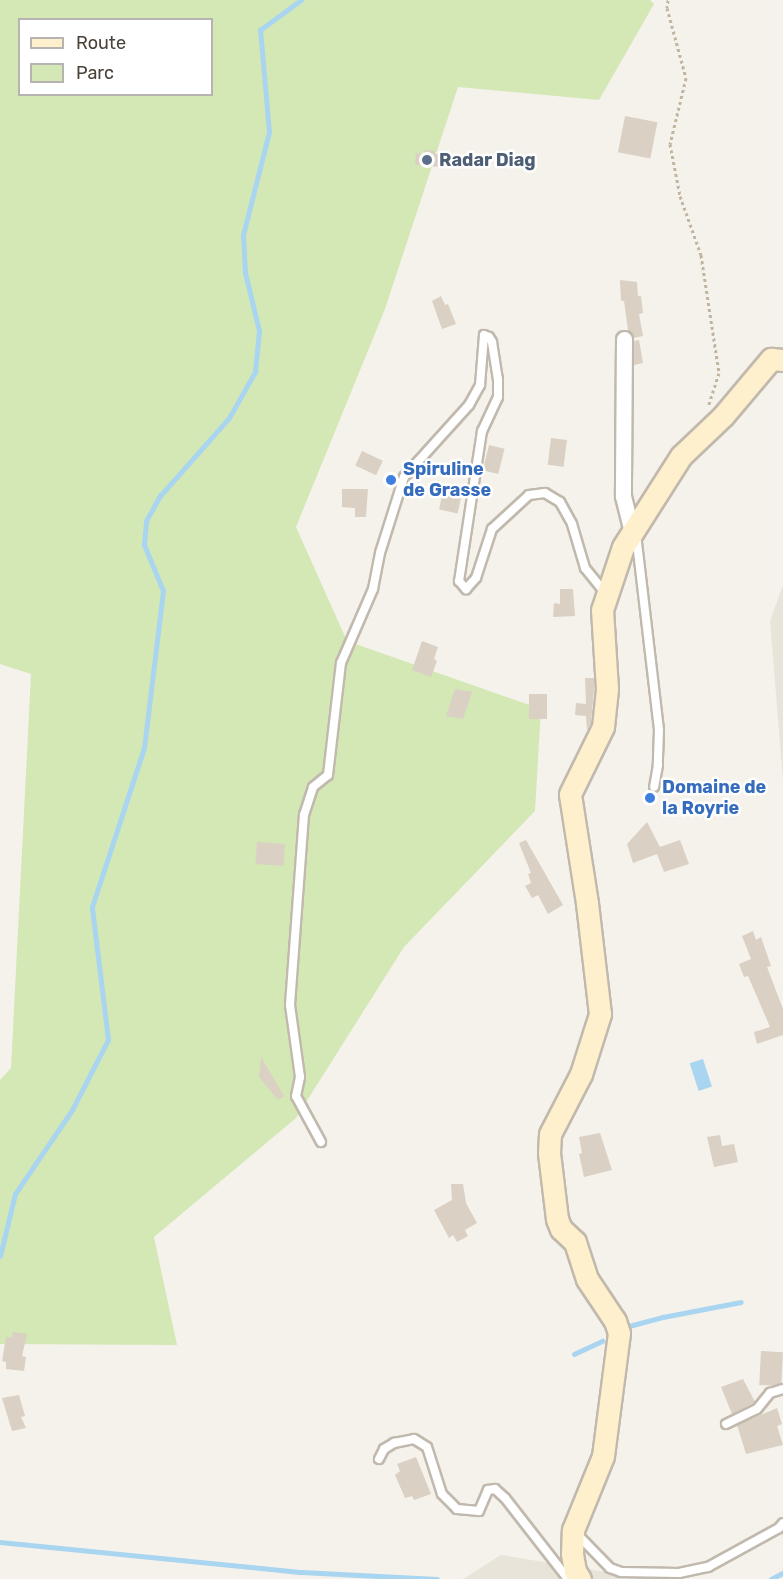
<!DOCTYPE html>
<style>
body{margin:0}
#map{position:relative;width:783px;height:1579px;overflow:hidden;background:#f5f2eb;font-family:Rubik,sans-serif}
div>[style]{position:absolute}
.residential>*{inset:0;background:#e9e4d9}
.green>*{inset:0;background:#d3e8b5}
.water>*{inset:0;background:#a9d5f0;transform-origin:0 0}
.stream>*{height:4.5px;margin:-2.25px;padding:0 2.25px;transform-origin:2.25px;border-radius:2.25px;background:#a9d5f0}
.building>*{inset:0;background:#dad0c3;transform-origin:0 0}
.path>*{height:3px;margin-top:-1.5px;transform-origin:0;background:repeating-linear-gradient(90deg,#c2b59f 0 3px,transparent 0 6px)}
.roads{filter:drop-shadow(2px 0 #c1b9ad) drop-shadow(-2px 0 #c1b9ad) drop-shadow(0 2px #c1b9ad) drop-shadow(0 -2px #c1b9ad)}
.lane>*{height:8px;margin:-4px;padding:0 4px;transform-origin:4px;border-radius:4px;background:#fff}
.street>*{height:15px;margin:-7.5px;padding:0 7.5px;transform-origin:7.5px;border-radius:7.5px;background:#fff}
.secondary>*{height:21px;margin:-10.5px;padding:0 10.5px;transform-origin:10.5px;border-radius:10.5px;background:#fef0cc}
.dots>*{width:16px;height:16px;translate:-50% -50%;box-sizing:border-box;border:3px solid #fff;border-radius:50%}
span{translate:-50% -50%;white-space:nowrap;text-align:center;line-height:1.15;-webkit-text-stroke:5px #fff;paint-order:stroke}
.service-label{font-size:18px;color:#4e5e75;font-weight:700}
.left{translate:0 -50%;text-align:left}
.shop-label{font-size:18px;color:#366cbe;font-weight:700}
.legend{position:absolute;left:18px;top:18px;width:195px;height:78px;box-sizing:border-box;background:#fff;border:2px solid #b7b3b0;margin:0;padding:8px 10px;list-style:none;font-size:18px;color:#4a4239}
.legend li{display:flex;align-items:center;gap:12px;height:30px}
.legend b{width:30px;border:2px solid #b7b3b0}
</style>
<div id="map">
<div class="residential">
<div style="clip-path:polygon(783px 585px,783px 780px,770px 621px)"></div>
<div style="clip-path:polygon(501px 1555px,650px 1579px,463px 1579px)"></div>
</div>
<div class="green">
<div style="clip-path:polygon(evenodd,0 0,650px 0,654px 4px,599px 100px,458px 87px,385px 309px,296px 527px,347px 641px,541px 709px,535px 811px,404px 947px,296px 1118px,154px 1237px,177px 1345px,0 1344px,0 1080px,11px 1068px,31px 674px,0 664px,0 0,20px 20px,212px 20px,212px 94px,20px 94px,20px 20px)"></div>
</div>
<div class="water">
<div style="left:703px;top:1059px;width:29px;height:14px;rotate:72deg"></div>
</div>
<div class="stream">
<div style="left:0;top:1256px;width:64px;rotate:-76.4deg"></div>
<div style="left:15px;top:1194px;width:102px;rotate:-55.8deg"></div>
<div style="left:72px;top:1110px;width:79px;rotate:-62.8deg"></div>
<div style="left:108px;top:1040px;width:134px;rotate:-96.9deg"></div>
<div style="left:92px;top:907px;width:167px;rotate:-71.9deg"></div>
<div style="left:144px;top:748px;width:158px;rotate:-83.1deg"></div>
<div style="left:163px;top:591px;width:50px;rotate:-112.4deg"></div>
<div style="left:144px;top:545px;width:24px;rotate:-85deg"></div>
<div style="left:146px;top:521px;width:29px;rotate:-61deg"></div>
<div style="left:160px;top:496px;width:104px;rotate:-48.5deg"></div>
<div style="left:229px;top:418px;width:53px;rotate:-60.5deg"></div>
<div style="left:255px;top:372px;width:41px;rotate:-84.4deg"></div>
<div style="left:259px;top:331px;width:60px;rotate:-103.6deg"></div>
<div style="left:245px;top:273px;width:38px;rotate:-93deg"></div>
<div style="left:243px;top:235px;width:106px;rotate:-75.8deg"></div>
<div style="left:269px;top:132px;width:102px;rotate:-95deg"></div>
<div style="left:260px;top:30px;width:51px;rotate:-36.2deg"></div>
<div style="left:629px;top:1326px;width:35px;rotate:-15deg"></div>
<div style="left:663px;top:1317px;width:79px;rotate:-10.9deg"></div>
<div style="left:574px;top:1354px;width:31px;rotate:-25deg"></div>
<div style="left:0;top:1542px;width:303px;rotate:5.7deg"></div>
<div style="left:302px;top:1572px;width:135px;rotate:3deg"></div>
<div style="left:771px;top:1579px;width:13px;rotate:-27deg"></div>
</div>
<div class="building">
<div style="left:625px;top:116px;width:33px;height:37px;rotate:11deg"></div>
<div style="clip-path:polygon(424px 150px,435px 151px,435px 154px,441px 154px,441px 167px,415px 165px,416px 153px,424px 154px)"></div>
<div style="clip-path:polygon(620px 280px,637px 282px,638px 296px,641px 296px,643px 313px,639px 314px,643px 336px,633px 338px,628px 330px,624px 301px,621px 301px)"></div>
<div style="clip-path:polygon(441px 296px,445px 305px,448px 304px,456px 324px,442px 329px,432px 301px)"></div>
<div style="clip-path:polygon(639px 340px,643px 363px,634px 365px,634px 341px)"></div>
<div style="left:551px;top:438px;width:16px;height:27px;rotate:7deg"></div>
<div style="left:489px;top:445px;width:16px;height:26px;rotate:14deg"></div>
<div style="left:362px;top:451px;width:23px;height:16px;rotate:25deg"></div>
<div style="clip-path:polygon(342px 489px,368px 489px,366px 517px,355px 517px,355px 508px,342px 507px)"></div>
<div style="left:443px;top:491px;width:19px;height:19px;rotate:12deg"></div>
<div style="clip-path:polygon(560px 589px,573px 589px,575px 616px,553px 617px,554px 603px,560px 604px)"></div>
<div style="clip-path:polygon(422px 641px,438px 647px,434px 659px,437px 661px,431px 677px,412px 670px)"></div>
<div style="clip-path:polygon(585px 678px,594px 678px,594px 689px,591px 723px,587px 730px,586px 716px,575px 715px,576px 703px,586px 704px)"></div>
<div style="clip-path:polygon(455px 689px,472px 692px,463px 719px,446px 716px)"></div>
<div style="left:529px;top:694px;width:18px;height:25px"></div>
<div style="clip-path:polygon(647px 822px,660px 847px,680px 840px,689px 864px,664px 872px,657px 854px,633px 863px,627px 844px)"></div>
<div style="clip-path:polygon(526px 840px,563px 905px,548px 914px,538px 895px,532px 898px,525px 886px,531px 883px,528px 874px,531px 873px,519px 843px)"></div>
<div style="left:257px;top:842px;width:28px;height:22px;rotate:4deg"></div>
<div style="clip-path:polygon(753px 931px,756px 940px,761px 937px,771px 966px,767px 967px,783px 1009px,783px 1035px,757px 1044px,754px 1032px,770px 1027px,748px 976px,744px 977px,739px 964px,751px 959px,742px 936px)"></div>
<div style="clip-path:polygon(261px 1057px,284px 1096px,278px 1100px,259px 1077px)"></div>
<div style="clip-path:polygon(600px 1133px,612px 1170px,584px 1177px,579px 1154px,582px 1153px,579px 1137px)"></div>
<div style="clip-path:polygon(720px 1135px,722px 1146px,734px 1144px,738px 1162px,714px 1167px,707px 1137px)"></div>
<div style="clip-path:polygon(451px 1184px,463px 1184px,466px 1203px,477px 1223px,465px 1230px,468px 1236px,457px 1242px,453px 1235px,449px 1238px,434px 1210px,452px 1200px)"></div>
<div style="clip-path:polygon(13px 1332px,27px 1334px,22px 1356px,26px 1357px,24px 1371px,6px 1369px,6px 1362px,2px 1361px,6px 1337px,12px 1338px)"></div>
<div style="left:761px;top:1351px;width:22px;height:34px;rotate:3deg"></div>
<div style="clip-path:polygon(743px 1379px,755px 1402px,732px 1414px,721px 1387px)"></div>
<div style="clip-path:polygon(19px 1395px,25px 1416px,21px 1417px,26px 1428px,12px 1431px,2px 1398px)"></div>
<div style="clip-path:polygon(777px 1408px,782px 1424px,777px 1426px,783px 1445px,746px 1454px,737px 1425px)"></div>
<div style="clip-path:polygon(416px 1457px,431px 1494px,414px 1500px,412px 1496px,405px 1498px,395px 1475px,400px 1471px,397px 1464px)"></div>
</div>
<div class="path">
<div style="left:668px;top:0;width:8px;rotate:97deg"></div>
<div style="left:667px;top:8px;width:73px;rotate:74.8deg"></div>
<div style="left:686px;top:78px;width:68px;rotate:103.6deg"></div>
<div style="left:670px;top:144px;width:53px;rotate:79.1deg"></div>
<div style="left:680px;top:196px;width:63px;rotate:70.4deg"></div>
<div style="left:701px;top:255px;width:119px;rotate:81.3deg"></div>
<div style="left:719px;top:373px;width:35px;rotate:108deg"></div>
</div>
<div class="roads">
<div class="lane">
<div style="left:636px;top:534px;width:197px;rotate:83.3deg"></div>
<div style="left:659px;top:730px;width:35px;rotate:92deg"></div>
<div style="left:658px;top:765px;width:22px;rotate:100deg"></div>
<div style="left:321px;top:1142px;width:52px;rotate:-118.5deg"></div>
<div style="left:296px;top:1096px;width:19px;rotate:-78deg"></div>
<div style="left:300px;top:1077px;width:73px;rotate:-97.9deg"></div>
<div style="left:290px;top:1005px;width:191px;rotate:-85.8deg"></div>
<div style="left:304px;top:815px;width:29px;rotate:-72deg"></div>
<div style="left:313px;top:787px;width:19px;rotate:-39deg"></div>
<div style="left:328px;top:775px;width:113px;rotate:-83.4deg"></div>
<div style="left:341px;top:663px;width:81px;rotate:-66.6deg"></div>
<div style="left:373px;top:589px;width:37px;rotate:-79deg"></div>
<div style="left:380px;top:553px;width:80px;rotate:-72.5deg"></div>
<div style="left:404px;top:477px;width:97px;rotate:-47.9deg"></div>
<div style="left:469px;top:405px;width:23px;rotate:-61deg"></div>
<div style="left:480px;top:385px;width:50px;rotate:-85.4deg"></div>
<div style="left:484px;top:335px;width:5px;rotate:22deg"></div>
<div style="left:489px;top:337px;width:6px;rotate:59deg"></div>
<div style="left:492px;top:342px;width:37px;rotate:81deg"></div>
<div style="left:498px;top:379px;width:18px;rotate:90deg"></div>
<div style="left:498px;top:397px;width:38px;rotate:115deg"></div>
<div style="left:482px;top:431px;width:152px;rotate:98.7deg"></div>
<div style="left:459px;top:581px;width:11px;rotate:49deg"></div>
<div style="left:466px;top:589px;width:15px;rotate:-48deg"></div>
<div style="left:476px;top:578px;width:52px;rotate:-71.9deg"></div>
<div style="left:492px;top:529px;width:50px;rotate:-42.6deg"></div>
<div style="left:529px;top:495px;width:16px;rotate:-7deg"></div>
<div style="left:545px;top:493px;width:17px;rotate:31deg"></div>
<div style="left:560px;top:502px;width:25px;rotate:61deg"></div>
<div style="left:572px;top:524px;width:46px;rotate:73.5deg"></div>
<div style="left:585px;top:568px;width:32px;rotate:51deg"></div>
<div style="left:726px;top:1424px;width:34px;rotate:-26deg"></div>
<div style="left:757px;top:1409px;width:21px;rotate:-51deg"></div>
<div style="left:770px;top:1393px;width:14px;rotate:-17deg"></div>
<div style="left:379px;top:1459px;width:11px;rotate:-63deg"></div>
<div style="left:384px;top:1449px;width:12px;rotate:-31deg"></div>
<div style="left:394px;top:1443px;width:20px;rotate:-11deg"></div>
<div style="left:414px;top:1439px;width:15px;rotate:32deg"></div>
<div style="left:427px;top:1447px;width:49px;rotate:72.3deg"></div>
<div style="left:442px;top:1494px;width:21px;rotate:45deg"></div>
<div style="left:457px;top:1509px;width:22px;rotate:5deg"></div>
<div style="left:479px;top:1511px;width:23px;rotate:-67deg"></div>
<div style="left:488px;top:1490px;width:7px;rotate:-8deg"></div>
<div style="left:495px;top:1489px;width:13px;rotate:42deg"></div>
<div style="left:505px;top:1498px;width:103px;rotate:52.1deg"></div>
<div style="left:576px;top:1533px;width:49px;rotate:45.8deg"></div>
<div style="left:610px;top:1568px;width:12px;rotate:20deg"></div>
<div style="left:621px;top:1572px;width:58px;rotate:1deg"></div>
<div style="left:679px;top:1573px;width:30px;rotate:-12deg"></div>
<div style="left:708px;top:1567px;width:81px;rotate:-28.8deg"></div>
<div style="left:779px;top:1528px;width:6px;rotate:-51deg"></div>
</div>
<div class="street">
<div style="left:624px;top:339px;width:157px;rotate:90.4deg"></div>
<div style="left:623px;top:496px;width:37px;rotate:76deg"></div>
</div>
<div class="secondary">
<div style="left:580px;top:1579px;width:9px;rotate:-122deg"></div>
<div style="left:575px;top:1571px;width:17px;rotate:-100deg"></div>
<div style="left:572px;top:1554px;width:24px;rotate:-88deg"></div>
<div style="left:573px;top:1530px;width:80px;rotate:-67.9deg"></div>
<div style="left:603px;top:1456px;width:124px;rotate:-82.6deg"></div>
<div style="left:619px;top:1333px;width:13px;rotate:-108deg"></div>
<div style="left:615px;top:1321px;width:50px;rotate:-123.7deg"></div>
<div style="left:587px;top:1279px;width:39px;rotate:-108deg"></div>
<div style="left:575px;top:1242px;width:19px;rotate:-137deg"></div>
<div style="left:561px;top:1229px;width:11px;rotate:-112deg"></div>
<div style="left:557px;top:1219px;width:66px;rotate:-96.9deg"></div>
<div style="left:549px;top:1153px;width:19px;rotate:-87deg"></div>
<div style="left:550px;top:1134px;width:68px;rotate:-62.7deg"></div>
<div style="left:581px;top:1074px;width:63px;rotate:-72.4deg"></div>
<div style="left:600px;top:1014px;width:112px;rotate:-96.7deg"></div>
<div style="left:587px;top:903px;width:110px;rotate:-98.9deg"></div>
<div style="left:570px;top:794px;width:75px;rotate:-63.8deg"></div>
<div style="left:603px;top:727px;width:38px;rotate:-84deg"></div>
<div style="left:607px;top:689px;width:79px;rotate:-93.6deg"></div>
<div style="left:602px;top:610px;width:66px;rotate:-71.6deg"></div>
<div style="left:623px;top:547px;width:108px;rotate:-57.5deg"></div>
<div style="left:681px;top:456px;width:58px;rotate:-43.6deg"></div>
<div style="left:723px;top:416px;width:75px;rotate:-49.9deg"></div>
<div style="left:771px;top:359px;width:12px;rotate:5deg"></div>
</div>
</div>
<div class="dots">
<div style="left:427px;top:160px;background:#5c6f8a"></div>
<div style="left:391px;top:480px;background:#3f7fe0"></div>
<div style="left:650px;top:798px;background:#3f7fe0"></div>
</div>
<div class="service-label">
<span class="left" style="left:439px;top:160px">Radar Diag</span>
</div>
<div class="shop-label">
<span class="left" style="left:403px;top:480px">Spiruline<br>de Grasse</span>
<span class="left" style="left:662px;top:798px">Domaine de<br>la Royrie</span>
</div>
<ul class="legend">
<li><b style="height:8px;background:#fef0cc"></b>Route</li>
<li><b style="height:16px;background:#d3e8b5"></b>Parc</li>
</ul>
</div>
